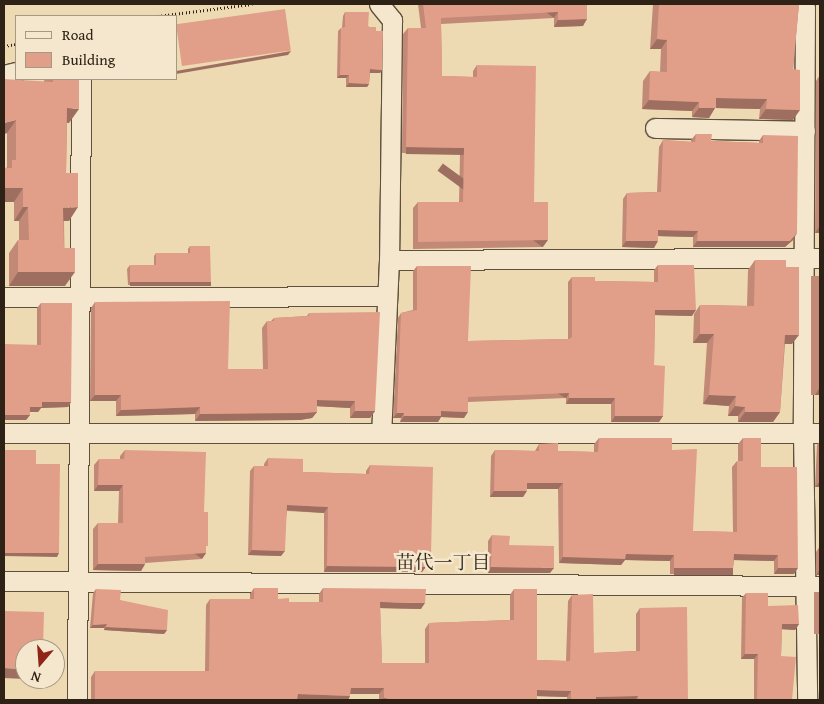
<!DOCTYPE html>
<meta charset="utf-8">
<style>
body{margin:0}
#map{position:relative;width:824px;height:704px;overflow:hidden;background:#eedab2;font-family:"Gentium Book Plus","Noto Serif JP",serif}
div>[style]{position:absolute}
.path>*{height:3px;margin-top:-1.5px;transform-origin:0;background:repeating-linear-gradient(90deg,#2e2216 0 1px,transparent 0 3.5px)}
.roads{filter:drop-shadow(1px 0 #5e503d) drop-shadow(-1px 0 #5e503d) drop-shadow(0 1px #5e503d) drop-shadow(0 -1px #5e503d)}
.street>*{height:19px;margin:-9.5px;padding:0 9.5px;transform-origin:9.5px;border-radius:9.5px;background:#f4e7cd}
.wall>*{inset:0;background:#c28976;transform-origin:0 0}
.shaded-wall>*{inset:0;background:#9e6f60;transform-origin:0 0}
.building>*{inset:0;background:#e19f89;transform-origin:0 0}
span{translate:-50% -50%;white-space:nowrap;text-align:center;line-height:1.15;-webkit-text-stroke:5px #f4e7cd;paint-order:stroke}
.neighbourhood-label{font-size:19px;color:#2e2216}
.frame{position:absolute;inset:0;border:5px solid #2e2216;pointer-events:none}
.legend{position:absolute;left:15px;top:15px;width:162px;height:65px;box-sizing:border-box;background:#f4e7cd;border:1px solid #a59884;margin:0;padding:6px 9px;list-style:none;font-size:15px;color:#2e2216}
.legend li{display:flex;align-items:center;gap:10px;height:25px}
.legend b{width:25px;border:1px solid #a59884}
.north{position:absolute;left:15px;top:639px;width:50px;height:50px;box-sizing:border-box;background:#f4e7cd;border:1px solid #a59884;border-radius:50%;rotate:198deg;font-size:14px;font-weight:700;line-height:20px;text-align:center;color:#2e2216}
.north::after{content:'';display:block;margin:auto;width:18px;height:22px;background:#8f2418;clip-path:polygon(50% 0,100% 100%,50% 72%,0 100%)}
</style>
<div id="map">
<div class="path">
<div style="left:158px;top:16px;width:95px;rotate:-7.3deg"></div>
<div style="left:4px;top:46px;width:12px;rotate:-9deg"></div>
</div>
<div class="roads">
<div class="street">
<div style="left:379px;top:4px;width:21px;rotate:51deg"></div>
<div style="left:392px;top:20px;width:240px;rotate:90.7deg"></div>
<div style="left:389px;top:260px;width:173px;rotate:92.6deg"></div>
<div style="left:805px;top:7px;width:426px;rotate:90.3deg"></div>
<div style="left:803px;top:433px;width:267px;rotate:89.1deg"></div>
<div style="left:4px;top:75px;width:12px;rotate:-14deg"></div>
<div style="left:655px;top:128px;width:150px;rotate:1.1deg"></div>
<div style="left:389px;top:260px;width:431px;rotate:-0.3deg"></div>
<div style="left:4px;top:297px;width:383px;rotate:-0.1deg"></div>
<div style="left:4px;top:433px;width:816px"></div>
<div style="left:4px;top:581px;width:816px;rotate:0.35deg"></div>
<div style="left:77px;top:700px;width:621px;rotate:-89.63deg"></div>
</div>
</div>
<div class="wall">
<div style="clip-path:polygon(418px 4px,587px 4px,583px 26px,554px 27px,554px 18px,441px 24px,442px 76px,473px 77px,473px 71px,477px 65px,534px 202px,543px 247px,413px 249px,413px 208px,418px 202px,459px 202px,460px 154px,402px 153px,403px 34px,408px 28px,421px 28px)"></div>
<div style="clip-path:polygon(653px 4px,799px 4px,793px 69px,793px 120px,759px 119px,760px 109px,715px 108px,709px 118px,692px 117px,692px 111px,642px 109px,643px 81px,650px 71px,660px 72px,661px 49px,650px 49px)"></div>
<div style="clip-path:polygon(345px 12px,376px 31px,382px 70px,380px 73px,370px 73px,369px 84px,367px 87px,346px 87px,346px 78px,337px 78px,338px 31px,341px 28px,342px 28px,343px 16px)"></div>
<div style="clip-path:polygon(820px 75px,820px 233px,815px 233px,816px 81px)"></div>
<div style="clip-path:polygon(45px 79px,79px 79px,69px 123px,67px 122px,66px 173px,69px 221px,64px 221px,65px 286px,9px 286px,9px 253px,18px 240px,19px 240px,19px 221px,14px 221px,14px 202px,6px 168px,7px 167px,7px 133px,4px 134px,44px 81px)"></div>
<div style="clip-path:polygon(696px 134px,711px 141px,759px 143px,759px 141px,763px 135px,793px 240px,785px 247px,693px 247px,693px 237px,658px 236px,654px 248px,622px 247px,623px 199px,627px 193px,657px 192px,659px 147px,663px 140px,691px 142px,691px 140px)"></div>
<div style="clip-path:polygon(190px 246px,211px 282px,208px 285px,128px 285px,127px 269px,130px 265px,154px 265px,154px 256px,156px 253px,188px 253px,188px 249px)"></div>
<div style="clip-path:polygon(755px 260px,786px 267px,792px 344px,785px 344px,780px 412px,773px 422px,738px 422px,738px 416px,728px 416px,729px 406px,703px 404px,707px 343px,693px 343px,694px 314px,700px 305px,747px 306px,748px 270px)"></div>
<div style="clip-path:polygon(658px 265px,692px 316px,655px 315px,654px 365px,663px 416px,659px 422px,611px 422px,611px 404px,566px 404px,566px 398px,468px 402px,464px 418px,441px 417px,438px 422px,400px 422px,401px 418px,393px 418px,398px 318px,401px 313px,413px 310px,413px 271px,417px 266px,468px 341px,568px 339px,568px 282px,572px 277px,595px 281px,654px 282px,654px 270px)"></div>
<div style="left:820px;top:276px;width:119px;height:9px;rotate:90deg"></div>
<div style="clip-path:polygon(95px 302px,228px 369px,263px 369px,262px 328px,267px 321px,271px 321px,274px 318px,307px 316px,309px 313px,375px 411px,370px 418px,350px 418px,350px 408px,317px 406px,317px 412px,312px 418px,300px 420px,195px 421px,195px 414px,116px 416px,116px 401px,90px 401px,91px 308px)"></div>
<div style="clip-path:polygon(41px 303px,71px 402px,68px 407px,41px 408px,38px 412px,30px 412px,30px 415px,26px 420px,37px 344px,37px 308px)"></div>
<div style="clip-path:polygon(599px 438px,672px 450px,693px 531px,733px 532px,732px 467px,737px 461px,738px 461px,738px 444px,743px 438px,761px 467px,794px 574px,774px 574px,774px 561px,734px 560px,733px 568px,729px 574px,670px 574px,670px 561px,625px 560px,621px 565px,559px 563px,558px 489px,527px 489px,523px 497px,490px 497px,491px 456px,495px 450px,535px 451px,539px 444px,558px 451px,594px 452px,594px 444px)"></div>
<div style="clip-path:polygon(820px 441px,820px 487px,815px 487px,817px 445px)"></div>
<div style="clip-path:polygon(125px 450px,204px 512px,206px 553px,202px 559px,145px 563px,145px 564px,141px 571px,93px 570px,93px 529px,98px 523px,118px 523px,119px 491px,94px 491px,94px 465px,99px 459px,120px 459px,120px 456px)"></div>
<div style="clip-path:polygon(268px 458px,303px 472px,366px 474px,366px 471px,370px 465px,431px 556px,427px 561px,426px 561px,422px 572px,324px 572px,324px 513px,287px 511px,281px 556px,248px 555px,250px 471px,254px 466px,264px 466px,264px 464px)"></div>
<div style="clip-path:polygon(492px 535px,509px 545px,550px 573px,488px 573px,488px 541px)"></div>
<div style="clip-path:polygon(820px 546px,820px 575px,816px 575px,816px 552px)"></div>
<div style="clip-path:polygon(254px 588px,278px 599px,289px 602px,319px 602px,319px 594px,323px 588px,421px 609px,380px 608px,382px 663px,425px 663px,425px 629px,429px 623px,510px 620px,510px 595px,514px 589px,537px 660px,566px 661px,568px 601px,572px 595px,594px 653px,636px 651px,636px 614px,640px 608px,688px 700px,567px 700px,567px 697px,537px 696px,537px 700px,379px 700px,379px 694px,350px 694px,350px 696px,348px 700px,91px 700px,91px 677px,95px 671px,205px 671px,206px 605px,210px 599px,250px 599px,250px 594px)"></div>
<div style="clip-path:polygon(96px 589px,120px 600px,167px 630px,164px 634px,104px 630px,104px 628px,90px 628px,93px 593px)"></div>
<div style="left:820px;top:592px;width:42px;height:6px;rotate:90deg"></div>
<div style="clip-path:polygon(746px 593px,799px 624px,795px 630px,782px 629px,781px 656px,792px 700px,754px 700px,754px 659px,741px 659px,742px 598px)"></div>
</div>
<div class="shaded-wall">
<div style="left:558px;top:12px;width:7px;height:117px;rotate:124deg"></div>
<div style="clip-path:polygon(587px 19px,583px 26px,554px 27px,558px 20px)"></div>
<div style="clip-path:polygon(657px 39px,667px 40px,661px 49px,650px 49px)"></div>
<div style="clip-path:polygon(291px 51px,288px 55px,176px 74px,176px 71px)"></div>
<div style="clip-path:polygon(370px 69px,382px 70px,380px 73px,367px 73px)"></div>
<div style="clip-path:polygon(340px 75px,349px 75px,346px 78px,337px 78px)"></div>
<div style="clip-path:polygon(349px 83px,369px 84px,367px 87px,346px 87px)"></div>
<div style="clip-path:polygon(716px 98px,767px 99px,760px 109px,715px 108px,709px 118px,692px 117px,699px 108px)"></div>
<div style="clip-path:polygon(649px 100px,699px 102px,692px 111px,642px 109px)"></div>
<div style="clip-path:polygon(67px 108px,79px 109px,69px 123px,58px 122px)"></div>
<div style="clip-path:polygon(766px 109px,800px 110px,793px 120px,759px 119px)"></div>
<div style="clip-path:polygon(16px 120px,7px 133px,4px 134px,4px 123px)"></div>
<div style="left:406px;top:147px;width:58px;height:7px;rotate:1deg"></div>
<div style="clip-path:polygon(4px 188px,23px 188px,14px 202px,4px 202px)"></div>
<div style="clip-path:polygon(23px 207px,28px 207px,19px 221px,14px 221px)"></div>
<div style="clip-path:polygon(78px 207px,69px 221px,54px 221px,63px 208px)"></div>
<div style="clip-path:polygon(820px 226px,820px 233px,815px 233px)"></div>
<div style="clip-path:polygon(658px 230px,698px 231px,693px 237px,654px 236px)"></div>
<div style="clip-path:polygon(797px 233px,793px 240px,785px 247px,693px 247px,697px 241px)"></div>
<div style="left:548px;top:240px;width:9px;height:130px;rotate:126deg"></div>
<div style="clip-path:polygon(626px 241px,658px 241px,654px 248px,622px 247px)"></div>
<div style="clip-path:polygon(18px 272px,75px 272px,65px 286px,9px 286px)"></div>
<div style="left:130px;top:282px;width:81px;height:4px"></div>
<div style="clip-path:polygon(655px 310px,696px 310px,692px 316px,651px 315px)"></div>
<div style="clip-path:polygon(700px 334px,714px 334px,707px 343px,693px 343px)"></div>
<div style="clip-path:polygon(785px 335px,799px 335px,792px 344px,779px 344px)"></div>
<div style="clip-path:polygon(820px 387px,820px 395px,815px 395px)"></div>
<div style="left:569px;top:393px;width:6px;height:101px;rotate:121deg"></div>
<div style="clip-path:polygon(95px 395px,121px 395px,116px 401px,90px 401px)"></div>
<div style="clip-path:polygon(709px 395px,736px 396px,729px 406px,703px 404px)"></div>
<div style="clip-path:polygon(569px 398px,615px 398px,611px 404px,566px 404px)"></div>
<div style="clip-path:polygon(317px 400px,355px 401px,350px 408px,312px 406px)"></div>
<div style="clip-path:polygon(42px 402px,71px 402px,68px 407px,41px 408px,38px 412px,26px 412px,30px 407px)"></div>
<div style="clip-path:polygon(735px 406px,745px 407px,738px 416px,728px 416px)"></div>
<div style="clip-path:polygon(200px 407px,195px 414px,116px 416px,121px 410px)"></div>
<div style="clip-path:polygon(355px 411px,375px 411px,370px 418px,350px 418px)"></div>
<div style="clip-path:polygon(441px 411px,468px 412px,464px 418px,441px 417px,438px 422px,400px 422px,404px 416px)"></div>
<div style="clip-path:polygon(317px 412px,312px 418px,300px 420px,195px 421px,200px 414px)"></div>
<div style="clip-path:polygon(745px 412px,780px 412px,773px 422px,738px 422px)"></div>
<div style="clip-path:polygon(397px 413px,404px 413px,401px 418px,393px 418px)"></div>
<div style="clip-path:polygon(4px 415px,30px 415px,26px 420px,4px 420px)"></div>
<div style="clip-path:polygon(615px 416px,663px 416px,659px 422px,611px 422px)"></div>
<div style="clip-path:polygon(820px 481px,820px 487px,815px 487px)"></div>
<div style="clip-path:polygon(527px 483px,563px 483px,558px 489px,523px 489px)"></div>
<div style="clip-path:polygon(98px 485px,123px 485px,119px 491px,94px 491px)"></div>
<div style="clip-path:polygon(494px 491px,527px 491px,523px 497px,490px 497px)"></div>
<div style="clip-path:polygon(287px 505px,328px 507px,324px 513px,283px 510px)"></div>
<div style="clip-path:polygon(252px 550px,285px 551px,281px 556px,248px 555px)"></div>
<div style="clip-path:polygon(4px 553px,59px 553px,57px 557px,4px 556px)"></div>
<div style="left:206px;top:553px;width:7px;height:61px;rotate:124deg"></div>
<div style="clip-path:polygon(626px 554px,674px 555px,670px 561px,625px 560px,621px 565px,559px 563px,563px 557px)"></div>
<div style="clip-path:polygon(734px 554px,778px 555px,774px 561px,730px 560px)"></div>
<div style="clip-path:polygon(426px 555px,431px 556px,427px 561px,422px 561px)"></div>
<div style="clip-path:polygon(98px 564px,145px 564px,141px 571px,93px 570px)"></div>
<div style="clip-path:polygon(327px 566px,426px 567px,422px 572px,324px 572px)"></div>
<div style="clip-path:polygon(491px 567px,554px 568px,550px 573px,488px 573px)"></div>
<div style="left:674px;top:568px;width:59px;height:7px"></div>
<div style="clip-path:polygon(778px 568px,798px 568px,794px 574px,774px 574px)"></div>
<div style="clip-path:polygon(820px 569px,820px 575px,816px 575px)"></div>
<div style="clip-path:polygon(380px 602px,425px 603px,421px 609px,376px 608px)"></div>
<div style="clip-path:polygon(107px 624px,104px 628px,90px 628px,93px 625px)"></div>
<div style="clip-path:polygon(782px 624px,799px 624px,795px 630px,778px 629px)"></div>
<div style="clip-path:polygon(106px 627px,167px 630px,164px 634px,104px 630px)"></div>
<div style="clip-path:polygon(745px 654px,758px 654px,754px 659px,741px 659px)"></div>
<div style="left:4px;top:668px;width:21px;height:10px;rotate:3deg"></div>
<div style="clip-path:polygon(351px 688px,384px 688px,379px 694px,346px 694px)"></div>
<div style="clip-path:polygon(537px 690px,571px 691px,567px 697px,533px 696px)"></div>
<div style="clip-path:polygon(298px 694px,350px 696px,348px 700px,293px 700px)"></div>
<div style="clip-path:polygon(638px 696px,635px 700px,594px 700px,596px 697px)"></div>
<div style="clip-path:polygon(384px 698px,419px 700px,382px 700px)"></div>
</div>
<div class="building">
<div style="clip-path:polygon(423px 4px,587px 4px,587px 19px,558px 20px,558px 12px,441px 18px,442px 76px,477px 77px,477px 65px,536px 66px,534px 202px,548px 202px,548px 240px,418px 242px,418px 202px,463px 202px,464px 148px,406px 147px,408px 28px,426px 28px)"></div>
<div style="clip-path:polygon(659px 4px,799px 4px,793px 69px,800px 70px,800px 110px,766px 109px,767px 99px,716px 98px,716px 108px,699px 108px,699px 102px,649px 100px,650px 71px,667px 72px,667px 40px,657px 39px)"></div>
<div style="left:285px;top:9px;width:42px;height:110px;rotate:82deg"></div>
<div style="clip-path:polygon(345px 12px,369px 12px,368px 27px,376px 27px,376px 31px,383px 31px,382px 70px,370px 69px,369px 84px,349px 83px,349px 75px,340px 75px,341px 28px,345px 27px)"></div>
<div style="clip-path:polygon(4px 79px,53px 82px,53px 79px,79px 79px,79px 109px,67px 108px,66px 173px,78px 173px,78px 207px,63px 208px,64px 248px,75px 248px,75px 272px,18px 272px,18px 240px,29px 240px,28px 207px,23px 207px,23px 188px,4px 188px,4px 168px,12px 168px,12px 160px,16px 160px,16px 120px,4px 123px)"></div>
<div style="clip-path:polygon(696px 134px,712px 134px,711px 141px,763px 143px,763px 135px,798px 136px,797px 233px,790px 241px,697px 241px,698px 231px,658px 230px,658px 241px,626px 241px,627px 193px,661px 192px,663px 140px,695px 142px)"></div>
<div style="clip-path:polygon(190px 246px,210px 246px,211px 282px,130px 282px,130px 265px,156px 265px,156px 253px,190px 253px)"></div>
<div style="clip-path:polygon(755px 260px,786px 260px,786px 267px,799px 267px,799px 335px,785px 335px,780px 412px,745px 412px,745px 407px,735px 406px,736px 396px,709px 395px,714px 334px,700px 334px,700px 305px,754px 306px)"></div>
<div style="clip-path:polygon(658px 265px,694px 265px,696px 310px,655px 310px,654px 365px,665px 366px,663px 416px,615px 416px,615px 398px,569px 398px,569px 393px,468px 397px,468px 412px,441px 411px,441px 416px,404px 416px,404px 413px,397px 413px,401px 313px,417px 310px,417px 266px,471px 266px,468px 341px,569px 339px,572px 337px,572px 277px,595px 277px,595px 281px,658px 282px)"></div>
<div style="clip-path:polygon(230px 301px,228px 369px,268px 369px,267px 321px,274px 321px,274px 318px,309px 316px,309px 313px,380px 312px,375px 411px,355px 411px,355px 401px,317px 400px,317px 412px,304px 413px,200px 414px,200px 407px,121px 410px,121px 395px,95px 395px,95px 302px)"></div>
<div style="clip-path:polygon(41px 303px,72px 303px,71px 402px,42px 402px,42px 407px,30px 407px,30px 415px,4px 415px,4px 344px,41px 345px)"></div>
<div style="clip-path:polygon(599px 438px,672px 438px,672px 450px,697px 449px,693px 531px,737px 532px,737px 461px,743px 461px,743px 438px,761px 438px,761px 467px,797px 467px,798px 568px,778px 568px,778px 555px,734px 554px,733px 568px,674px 568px,674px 555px,626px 554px,625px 559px,563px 557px,563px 483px,527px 483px,527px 491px,494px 491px,495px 450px,539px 451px,539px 444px,558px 443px,558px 451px,598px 452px)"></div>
<div style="clip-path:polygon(4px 450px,36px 450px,36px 464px,60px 464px,59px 553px,4px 553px)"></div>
<div style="clip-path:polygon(125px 450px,206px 452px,204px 512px,208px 512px,208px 546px,206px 546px,206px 553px,145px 557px,145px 564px,98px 564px,98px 523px,123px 523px,123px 485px,98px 485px,99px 459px,124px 459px)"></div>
<div style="clip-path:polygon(268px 458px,303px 459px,303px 472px,369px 474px,370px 465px,433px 467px,431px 556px,426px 555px,426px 567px,327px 566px,328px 507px,287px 505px,285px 551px,252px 550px,254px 466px,268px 466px)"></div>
<div style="clip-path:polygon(492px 535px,510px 536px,509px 545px,554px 546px,554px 568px,491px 567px)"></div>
<div style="clip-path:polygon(254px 588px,278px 588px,278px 599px,289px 598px,289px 602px,323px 602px,323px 588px,426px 589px,425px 603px,380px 602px,382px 663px,429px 663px,429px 623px,514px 620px,514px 589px,537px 589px,537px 660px,570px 661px,572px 595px,593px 594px,594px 653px,640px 651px,640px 608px,687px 607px,688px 700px,638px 700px,638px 696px,596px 697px,596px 700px,571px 700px,571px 691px,537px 690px,537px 700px,393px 700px,384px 698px,384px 688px,351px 688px,350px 696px,298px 694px,297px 700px,243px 700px,225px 699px,225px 700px,95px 700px,95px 671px,209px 671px,210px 599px,254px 599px)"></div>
<div style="clip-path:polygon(96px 589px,121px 590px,120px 600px,168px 610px,167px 630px,106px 627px,107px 624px,93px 625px)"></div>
<div style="clip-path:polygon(746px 593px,768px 593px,768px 606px,798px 605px,799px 624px,782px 624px,781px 656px,796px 657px,792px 700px,757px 700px,758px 654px,745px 654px)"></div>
<div style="clip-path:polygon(4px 611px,44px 612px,43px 649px,25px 649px,25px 669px,4px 668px)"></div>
</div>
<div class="neighbourhood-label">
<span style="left:443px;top:563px">苗代一丁目</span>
</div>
<div class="frame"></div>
<ul class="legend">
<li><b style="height:6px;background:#f4e7cd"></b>Road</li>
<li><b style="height:14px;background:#e19f89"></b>Building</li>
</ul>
<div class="north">N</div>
</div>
